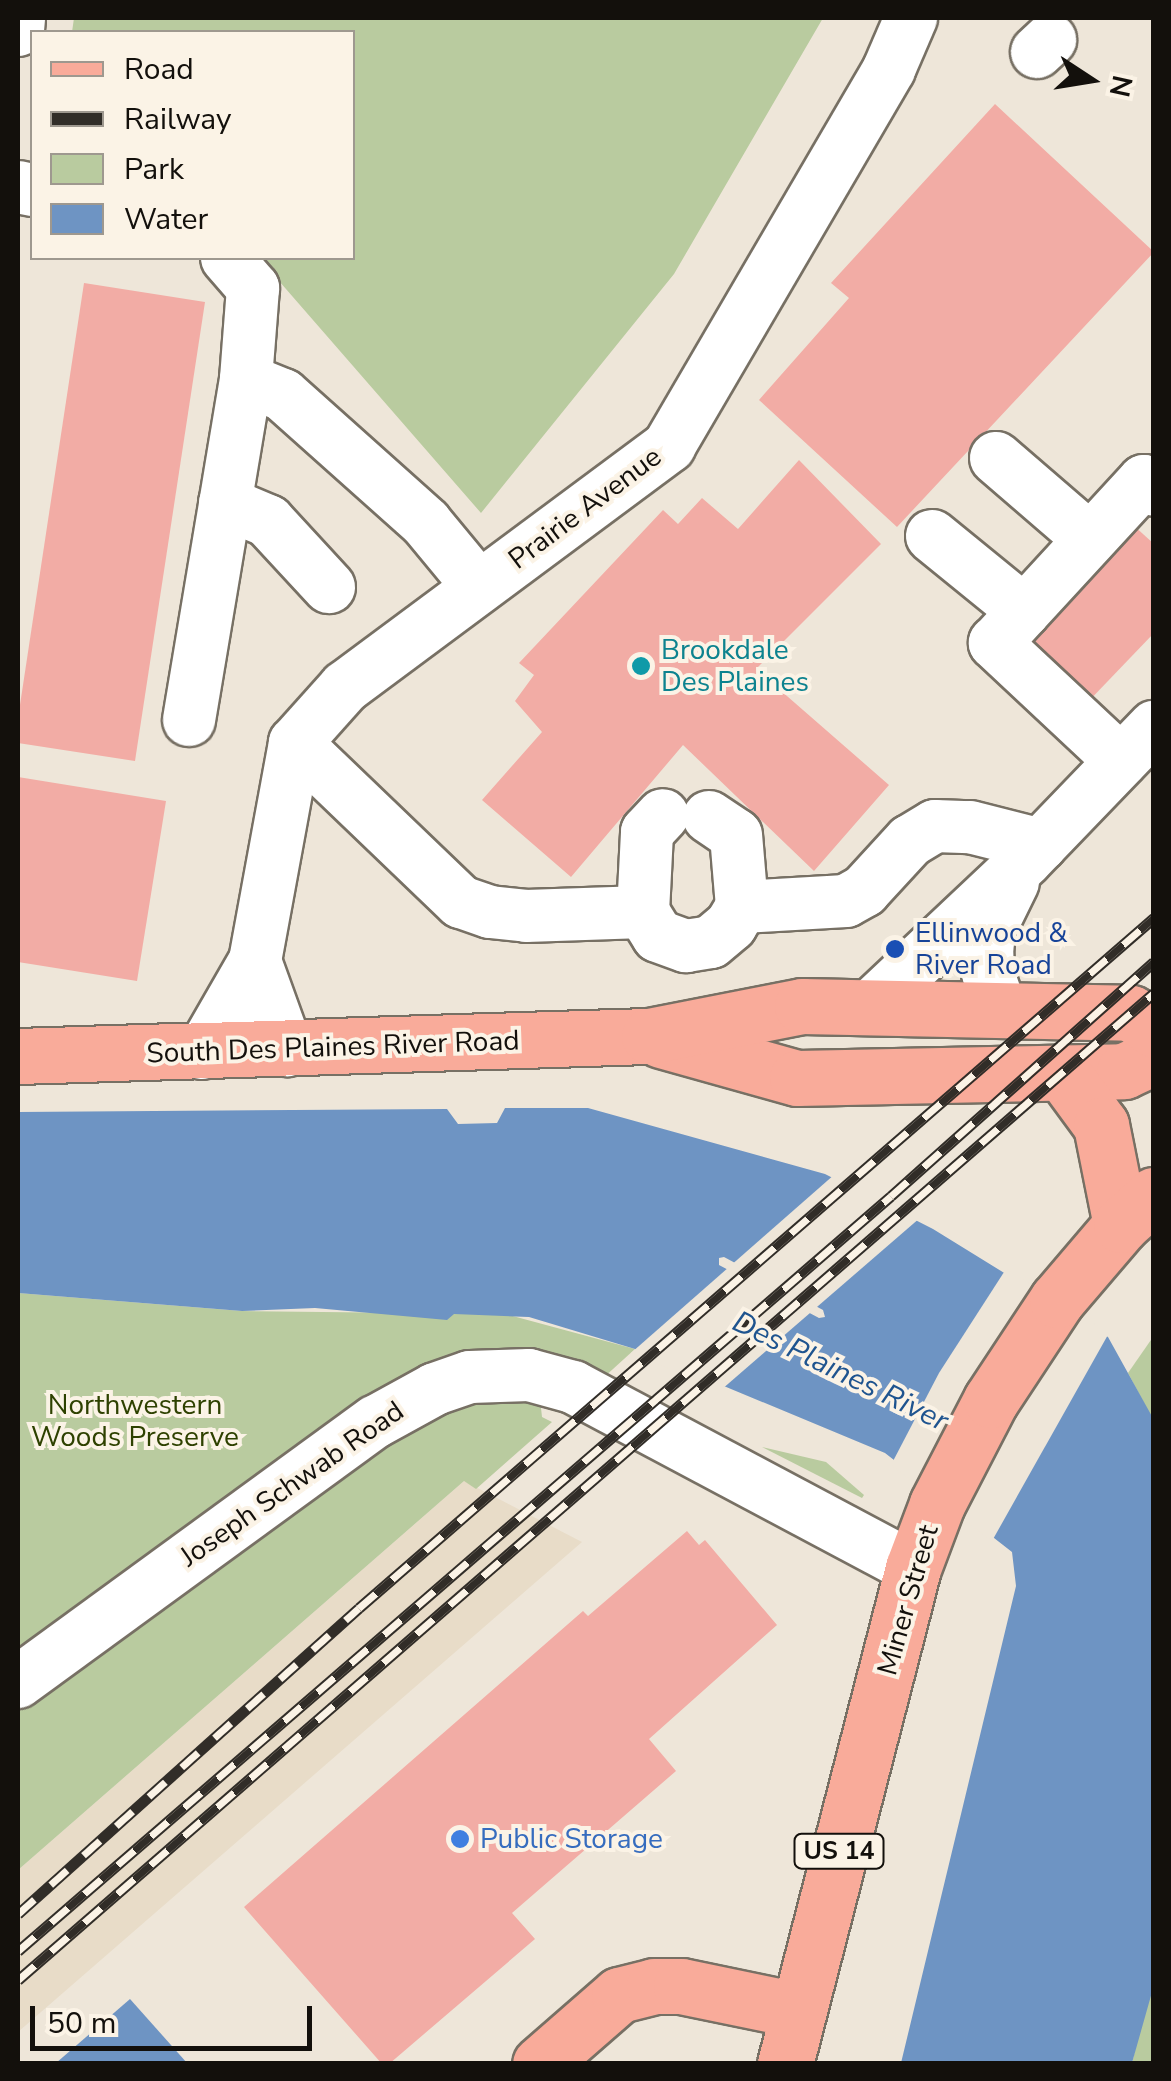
<!DOCTYPE html>
<style>
body{margin:0}
#map{position:relative;width:1171px;height:2081px;overflow:hidden;background:#eee6d9;font-family:"Nunito Sans",sans-serif}
div>[style]{position:absolute}
.built>*{inset:0;background:#e8dcc8}
.green>*{inset:0;background:#b9cb9f}
.water>*{inset:0;background:#6e94c3}
.pier>*{inset:0;background:#eee6d9}
.building>*{inset:0;background:#f2aca5}
.roads{filter:drop-shadow(2px 0 #777064) drop-shadow(-2px 0 #777064) drop-shadow(0 2px #777064) drop-shadow(0 -2px #777064)}
.minor>*{height:52px;margin:-26px;padding:0 26px;transform-origin:26px;border-radius:26px;background:#fff}
.major>*{height:55px;margin:-27.5px;padding:0 27.5px;transform-origin:27.5px;border-radius:27.5px;background:#f9ab9a}
.rail>*{height:11px;margin-top:-5.5px;transform-origin:0;background:repeating-linear-gradient(90deg,#fbf3e6 0 22px,#312d28 0 44px);box-sizing:border-box;border-block:2px solid #312d28}
.dots>*{width:28px;height:28px;translate:-50% -50%;box-sizing:border-box;border:5px solid #fbf3e6;border-radius:50%}
span{translate:-50% -50%;white-space:nowrap;text-align:center;line-height:1.15;-webkit-text-stroke:8px #fbf3e6;paint-order:stroke}
.shield-label span{padding:2px 8px;background:#fbf3e6;border:2px solid;border-radius:8px;-webkit-text-stroke-width:0}
.shield-label{font-size:25px;color:#13100c;font-weight:700}
.street-label{font-size:28px;color:#13100c}
.culture-label{font-size:28px;color:#0d838f}
.left{translate:0 -50%;text-align:left}
.transit-label{font-size:28px;color:#164399}
.park-label{font-size:28px;color:#2e4100}
.shop-label{font-size:28px;color:#366cbe}
.water-label{font-size:30px;color:#1f548f;font-style:italic}
.frame{position:absolute;inset:0;border:20px solid #13100c;pointer-events:none}
.legend{position:absolute;left:30px;top:30px;width:325px;height:230px;box-sizing:border-box;background:#fbf3e6;border:2px solid #9e988f;margin:0;padding:12px 18px;list-style:none;font-size:30px;color:#13100c}
.legend li{display:flex;align-items:center;gap:20px;height:50px}
.legend b{width:50px;border:2px solid #9e988f}
.north{position:absolute;left:1041px;top:30px;width:100px;height:100px;-webkit-text-stroke:8px #fbf3e6;paint-order:stroke;rotate:102deg;font-size:28px;font-weight:700;line-height:40px;text-align:center;color:#13100c}
.north::after{content:'';display:block;margin:auto;width:35px;height:45px;background:#13100c;clip-path:polygon(50% 0,100% 100%,50% 72%,0 100%)}
.scale{position:absolute;left:30px;top:2006px;width:282px;height:45px;box-sizing:border-box;border:5px solid #13100c;border-top:0;padding-left:12px;font-size:30px;line-height:35px;white-space:nowrap;color:#13100c;-webkit-text-stroke:8px #fbf3e6;paint-order:stroke}
</style>
<div id="map">
<div class="built">
<div style="clip-path:polygon(464px 1481px,582px 1542px,18px 2032px,18px 1870px)"></div>
</div>
<div class="green">
<div style="clip-path:polygon(74px 18px,823px 18px,674px 274px,481px 513px,259px 258px,352px 258px,352px 32px,72px 32px)"></div>
<div style="clip-path:polygon(18px 1293px,242px 1311px,505px 1314px,635px 1349px,602px 1379px,543px 1357px,18px 1653px)"></div>
<div style="clip-path:polygon(1153px 1337px,1153px 1420px,1128px 1373px)"></div>
<div style="clip-path:polygon(540px 1399px,542px 1417px,552px 1422px,476px 1489px,464px 1481px,18px 1870px,18px 1712px,96px 1650px,437px 1412px,469px 1401px)"></div>
<div style="clip-path:polygon(762px 1447px,826px 1462px,864px 1495px,862px 1498px)"></div>
<div style="clip-path:polygon(1153px 1985px,1153px 2063px,1132px 2064px,1144px 2007px)"></div>
</div>
<div class="water">
<div style="clip-path:polygon(evenodd,505px 1108px,588px 1108px,825px 1174px,933px 1229px,1108px 1337px,1154px 1420px,1154px 1985px,1132px 2063px,901px 2063px,1016px 1586px,1012px 1552px,885px 1453px,635px 1349px,529px 1317px,454px 1314px,447px 1320px,315px 1308px,242px 1311px,18px 1293px,18px 1112px,447px 1109px,458px 1124px,497px 1123px,505px 1108px,724px 1257px,823px 1310px,825px 1317px,819px 1318px,719px 1265px,719px 1258px,724px 1257px)"></div>
<div style="clip-path:polygon(130px 1999px,187px 2063px,56px 2063px)"></div>
</div>
<div class="pier">
<div style="clip-path:polygon(835px 1174px,921px 1217px,721px 1390px,631px 1353px)"></div>
<div style="clip-path:polygon(1006px 1269px,1109px 1333px,992px 1541px,891px 1465px,939px 1373px)"></div>
</div>
<div class="building">
<div style="clip-path:polygon(995px 104px,1154px 252px,897px 527px,759px 400px,849px 298px,831px 283px)"></div>
<div style="clip-path:polygon(84px 283px,205px 302px,135px 761px,18px 743px,18px 718px)"></div>
<div style="clip-path:polygon(799px 460px,881px 544px,756px 669px,889px 785px,814px 871px,683px 745px,571px 877px,482px 800px,542px 732px,515px 701px,534px 675px,519px 663px,663px 510px,678px 524px,702px 498px,738px 529px)"></div>
<div style="clip-path:polygon(1132px 524px,1154px 544px,1154px 633px,1084px 706px,1018px 643px)"></div>
<div style="clip-path:polygon(18px 777px,166px 801px,137px 981px,18px 962px)"></div>
<div style="clip-path:polygon(687px 1531px,699px 1545px,705px 1540px,777px 1625px,649px 1739px,676px 1771px,512px 1913px,535px 1939px,389px 2064px,382px 2064px,244px 1907px,583px 1611px,588px 1616px)"></div>
</div>
<div class="roads">
<div class="minor">
<div style="left:18px;top:30px;width:12px;rotate:-85deg"></div>
<div style="left:1037px;top:52px;width:18px;rotate:-43deg"></div>
<div style="left:18px;top:187px;width:14px;rotate:12deg"></div>
<div style="left:227px;top:258px;width:40px;rotate:49deg"></div>
<div style="left:253px;top:288px;width:92px;rotate:94.4deg"></div>
<div style="left:246px;top:380px;width:40px;rotate:22deg"></div>
<div style="left:283px;top:395px;width:192px;rotate:41.8deg"></div>
<div style="left:426px;top:523px;width:83px;rotate:50.4deg"></div>
<div style="left:996px;top:458px;width:124px;rotate:40.8deg"></div>
<div style="left:225px;top:503px;width:47px;rotate:22.7deg"></div>
<div style="left:268px;top:521px;width:90px;rotate:47.3deg"></div>
<div style="left:932px;top:536px;width:119px;rotate:39.2deg"></div>
<div style="left:189px;top:720px;width:345px;rotate:-80.5deg"></div>
<div style="left:295px;top:743px;width:230px;rotate:43.8deg"></div>
<div style="left:461px;top:902px;width:31px;rotate:19deg"></div>
<div style="left:490px;top:912px;width:36px;rotate:6deg"></div>
<div style="left:526px;top:916px;width:117px;rotate:-2deg"></div>
<div style="left:643px;top:912px;width:28px;rotate:58deg"></div>
<div style="left:658px;top:936px;width:30px;rotate:20deg"></div>
<div style="left:686px;top:946px;width:25px;rotate:-9deg"></div>
<div style="left:711px;top:942px;width:26px;rotate:-40deg"></div>
<div style="left:731px;top:925px;width:21px;rotate:-59deg"></div>
<div style="left:742px;top:907px;width:104px;rotate:-3.3deg"></div>
<div style="left:846px;top:901px;width:21px;rotate:-29deg"></div>
<div style="left:864px;top:891px;width:68px;rotate:-47.4deg"></div>
<div style="left:910px;top:841px;width:29px;rotate:-31deg"></div>
<div style="left:935px;top:826px;width:35px;rotate:2deg"></div>
<div style="left:970px;top:827px;width:73px;rotate:14.2deg"></div>
<div style="left:1121px;top:761px;width:173px;rotate:-136.9deg"></div>
<div style="left:995px;top:643px;width:220px;rotate:-47.4deg"></div>
<div style="left:1144px;top:481px;width:13px;rotate:42deg"></div>
<div style="left:709px;top:817px;width:32px;rotate:34deg"></div>
<div style="left:736px;top:835px;width:72px;rotate:85.2deg"></div>
<div style="left:643px;top:912px;width:80px;rotate:-87.1deg"></div>
<div style="left:647px;top:832px;width:23px;rotate:-47deg"></div>
<div style="left:255px;top:961px;width:95px;rotate:70.2deg"></div>
<div style="left:870px;top:1007px;width:214px;rotate:-43.3deg"></div>
<div style="left:1026px;top:860px;width:185px;rotate:-46.1deg"></div>
<div style="left:1001px;top:1011px;width:40px;rotate:-108.9deg"></div>
<div style="left:988px;top:973px;width:23px;rotate:-92deg"></div>
<div style="left:987px;top:950px;width:21px;rotate:-82deg"></div>
<div style="left:990px;top:929px;width:52px;rotate:-63.9deg"></div>
<div style="left:202px;top:1053px;width:106px;rotate:-60.1deg"></div>
<div style="left:255px;top:961px;width:222px;rotate:-79.6deg"></div>
<div style="left:295px;top:743px;width:75px;rotate:-48.2deg"></div>
<div style="left:345px;top:687px;width:404px;rotate:-36.6deg"></div>
<div style="left:669px;top:446px;width:436px;rotate:-59.7deg"></div>
<div style="left:889px;top:69px;width:56px;rotate:-66.7deg"></div>
<div style="left:18px;top:1682px;width:442px;rotate:-36.1deg"></div>
<div style="left:375px;top:1422px;width:68px;rotate:-28.8deg"></div>
<div style="left:435px;top:1389px;width:37px;rotate:-19deg"></div>
<div style="left:470px;top:1377px;width:59px;rotate:-1.9deg"></div>
<div style="left:529px;top:1375px;width:46px;rotate:15.3deg"></div>
<div style="left:573px;top:1387px;width:385px;rotate:28deg"></div>
</div>
<div class="major">
<div style="left:661px;top:1040px;width:141px;rotate:15.6deg"></div>
<div style="left:797px;top:1078px;width:327px;rotate:-1.2deg"></div>
<div style="left:1124px;top:1071px;width:33px;rotate:-25deg"></div>
<div style="left:18px;top:1056px;width:631px;rotate:-1.82deg"></div>
<div style="left:649px;top:1036px;width:156px;rotate:-11.1deg"></div>
<div style="left:802px;top:1006px;width:329px;rotate:1.2deg"></div>
<div style="left:1131px;top:1013px;width:29px;rotate:36deg"></div>
<div style="left:1062px;top:1072px;width:66px;rotate:53.7deg"></div>
<div style="left:1101px;top:1125px;width:102px;rotate:78.7deg"></div>
<div style="left:540px;top:2064px;width:105px;rotate:-41.1deg"></div>
<div style="left:619px;top:1995px;width:36px;rotate:-14deg"></div>
<div style="left:654px;top:1986px;width:27px"></div>
<div style="left:681px;top:1986px;width:118px;rotate:11.7deg"></div>
<div style="left:785px;top:2064px;width:512px;rotate:-75.53deg"></div>
<div style="left:913px;top:1568px;width:68px;rotate:-69.4deg"></div>
<div style="left:937px;top:1504px;width:117px;rotate:-62.6deg"></div>
<div style="left:991px;top:1400px;width:120px;rotate:-56.6deg"></div>
<div style="left:1057px;top:1300px;width:99px;rotate:-49.5deg"></div>
<div style="left:1121px;top:1225px;width:45px;rotate:-42.3deg"></div>
</div>
</div>
<div class="rail">
<div style="left:18px;top:1914px;width:458px;rotate:-41.9deg"></div>
<div style="left:359px;top:1608px;width:1053px;rotate:-40.96deg"></div>
<div style="left:18px;top:1951px;width:1154px;rotate:-40.85deg"></div>
<div style="left:891px;top:1196px;width:352px;rotate:-41.7deg"></div>
<div style="left:18px;top:1980px;width:1505px;rotate:-40.99deg"></div>
</div>
<div class="dots">
<div style="left:641px;top:666px;background:#0f9aa8"></div>
<div style="left:895px;top:949px;background:#1a4fb4"></div>
<div style="left:460px;top:1839px;background:#3f7fe0"></div>
</div>
<div class="shield-label">
<span style="left:839px;top:1851px">US 14</span>
</div>
<div class="street-label">
<span style="left:585px;top:508px;rotate:-37deg">Prairie Avenue</span>
<span style="left:333px;top:1047px;rotate:-2deg">South Des Plaines River Road</span>
<span style="left:292px;top:1484px;rotate:-35deg">Joseph Schwab Road</span>
<span style="left:908px;top:1600px;rotate:-74deg">Miner Street</span>
</div>
<div class="culture-label">
<span class="left" style="left:661px;top:666px">Brookdale<br>Des Plaines</span>
</div>
<div class="transit-label">
<span class="left" style="left:915px;top:949px">Ellinwood &amp;<br>River Road</span>
</div>
<div class="park-label">
<span style="left:135px;top:1421px">Northwestern<br>Woods Preserve</span>
</div>
<div class="shop-label">
<span class="left" style="left:480px;top:1839px">Public Storage</span>
</div>
<div class="water-label">
<span style="left:840px;top:1372px;rotate:26deg">Des Plaines River</span>
</div>
<div class="frame"></div>
<ul class="legend">
<li><b style="height:12px;background:#f9ab9a"></b>Road</li>
<li><b style="height:12px;background:#312d28"></b>Railway</li>
<li><b style="height:28px;background:#b9cb9f"></b>Park</li>
<li><b style="height:28px;background:#6e94c3"></b>Water</li>
</ul>
<div class="north">N</div>
<div class="scale">50 m</div>
</div>
